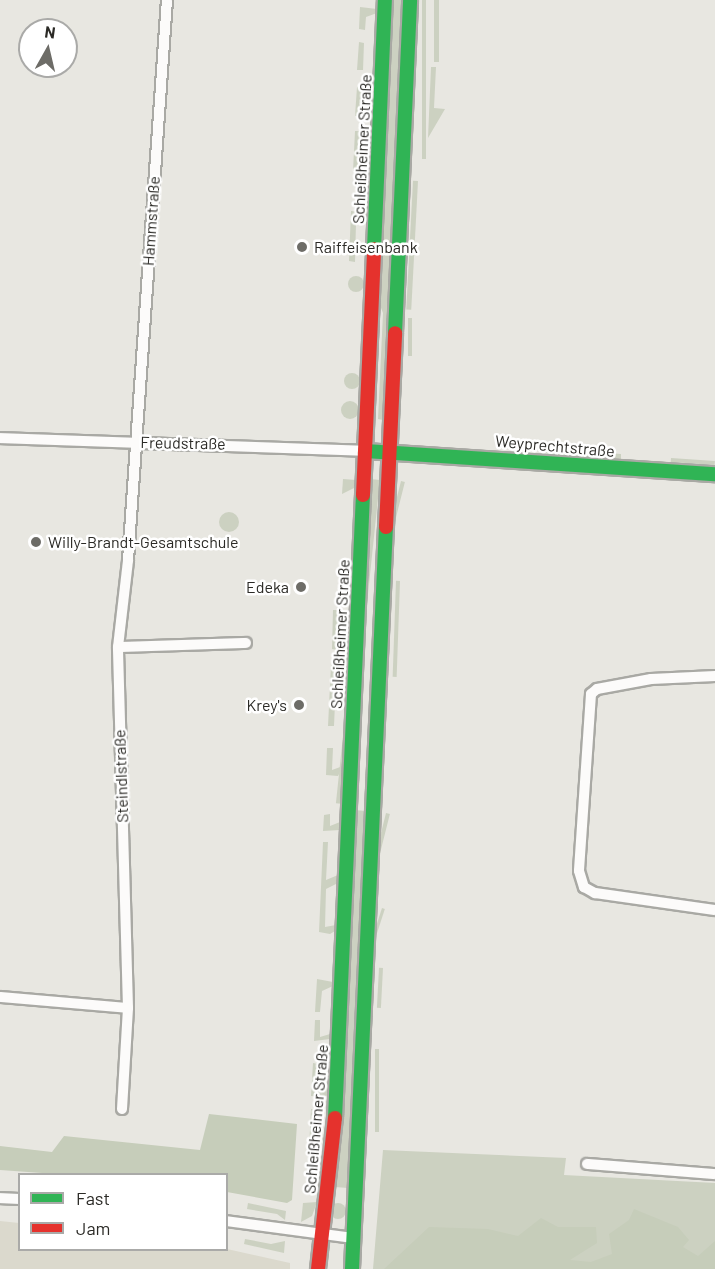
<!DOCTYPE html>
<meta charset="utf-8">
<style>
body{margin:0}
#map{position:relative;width:715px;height:1269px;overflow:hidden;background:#e8e7e1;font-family:Barlow,sans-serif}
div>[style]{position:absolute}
.built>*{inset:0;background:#dbd9cd}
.green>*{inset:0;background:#ccd1c1;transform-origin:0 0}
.round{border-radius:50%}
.forest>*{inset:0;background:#c6cdba}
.roads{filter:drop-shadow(2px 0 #a9a9a4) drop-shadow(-2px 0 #a9a9a4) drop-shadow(0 2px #a9a9a4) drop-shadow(0 -2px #a9a9a4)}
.street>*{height:10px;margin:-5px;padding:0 5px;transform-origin:5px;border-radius:5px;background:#fcfbfa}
.fast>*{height:14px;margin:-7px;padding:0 7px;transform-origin:7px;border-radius:7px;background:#30b455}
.jam>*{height:14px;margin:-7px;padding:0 7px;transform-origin:7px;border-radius:7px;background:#e5322d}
.dots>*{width:16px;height:16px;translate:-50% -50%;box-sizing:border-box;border:3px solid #fff;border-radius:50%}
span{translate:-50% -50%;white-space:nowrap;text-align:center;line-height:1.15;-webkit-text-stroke:5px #fff;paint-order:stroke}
.street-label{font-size:16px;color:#2b2a26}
.poi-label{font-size:16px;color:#2b2a26}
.left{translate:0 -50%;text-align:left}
.right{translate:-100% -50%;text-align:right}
.legend{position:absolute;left:18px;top:1173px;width:210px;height:78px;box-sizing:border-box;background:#fff;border:2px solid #aaaaa8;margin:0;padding:8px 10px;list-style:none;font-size:18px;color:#2b2a26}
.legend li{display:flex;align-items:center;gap:12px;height:30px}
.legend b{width:30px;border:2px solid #aaaaa8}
.north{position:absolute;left:18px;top:18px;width:60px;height:60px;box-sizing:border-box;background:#fff;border:2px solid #aaaaa8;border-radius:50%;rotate:8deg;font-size:16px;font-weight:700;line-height:24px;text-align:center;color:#2b2a26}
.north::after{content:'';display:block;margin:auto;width:21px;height:27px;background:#6d6c67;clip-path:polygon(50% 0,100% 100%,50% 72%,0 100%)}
</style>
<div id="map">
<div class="built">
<div style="clip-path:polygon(0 1221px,19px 1223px,20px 1250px,227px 1249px,290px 1263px,290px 1269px,0 1269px)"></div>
</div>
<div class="green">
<div style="clip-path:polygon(392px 0,401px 0,383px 420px,378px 419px,383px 313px,378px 300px)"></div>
<div style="left:422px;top:0;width:4px;height:159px"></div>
<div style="left:434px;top:0;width:5px;height:62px"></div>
<div style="clip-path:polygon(360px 7px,377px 9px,377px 13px,366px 17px,365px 30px,359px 29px)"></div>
<div style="clip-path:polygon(359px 42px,364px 43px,363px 70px,357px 70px)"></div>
<div style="clip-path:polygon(431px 67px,436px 67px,434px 108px,445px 109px,428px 138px)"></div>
<div style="clip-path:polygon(365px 81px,373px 84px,373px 88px,362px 92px,361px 116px,355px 116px,357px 87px)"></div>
<div style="clip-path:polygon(355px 131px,360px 131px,360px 147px,371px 144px,371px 149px,359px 153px,359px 171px,353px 171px)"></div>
<div style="left:418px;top:181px;width:129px;height:5px;rotate:93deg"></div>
<div style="clip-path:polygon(351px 211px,368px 213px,356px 223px,355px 262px,349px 261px)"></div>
<div class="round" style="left:348px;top:276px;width:16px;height:16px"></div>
<div style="left:408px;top:318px;width:4px;height:38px"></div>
<div class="round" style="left:344px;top:373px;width:16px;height:16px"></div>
<div class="round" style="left:341px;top:401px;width:18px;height:18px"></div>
<div style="clip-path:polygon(540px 449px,621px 454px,621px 459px,540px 453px)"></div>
<div style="left:671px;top:458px;width:44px;height:4px;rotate:4deg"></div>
<div style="clip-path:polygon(343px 479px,356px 480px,356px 487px,342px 494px)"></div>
<div style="left:370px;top:479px;width:10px;height:326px;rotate:6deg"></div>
<div style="left:401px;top:481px;width:4px;height:87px;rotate:14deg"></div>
<div class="round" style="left:219px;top:512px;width:20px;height:20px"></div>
<div style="left:400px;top:581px;width:96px;height:4px;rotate:92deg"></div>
<div style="clip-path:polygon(333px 610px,339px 610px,337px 645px,349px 640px,348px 648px,343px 651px,332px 649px)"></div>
<div style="clip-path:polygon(331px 665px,336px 665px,335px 697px,346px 692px,346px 698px,335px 703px,334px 726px,328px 726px)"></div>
<div style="clip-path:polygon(327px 748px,333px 748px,332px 770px,343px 766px,338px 776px,326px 775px)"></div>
<div style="clip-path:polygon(355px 810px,365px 811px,348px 1188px,335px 1187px)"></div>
<div style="left:386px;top:813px;width:4px;height:67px;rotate:14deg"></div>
<div style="clip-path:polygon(330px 814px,330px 826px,340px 822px,340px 830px,323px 831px,324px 815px)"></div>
<div style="clip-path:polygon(323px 842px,328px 842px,326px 880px,338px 875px,338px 883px,326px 889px,325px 927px,336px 925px,335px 931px,330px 934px,319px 932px)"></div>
<div style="left:382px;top:908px;width:3px;height:50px;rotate:18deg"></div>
<div style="left:383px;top:968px;width:40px;height:4px;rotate:93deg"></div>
<div style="clip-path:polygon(317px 979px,333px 982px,333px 986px,322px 991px,320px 1012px,315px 1012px)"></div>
<div style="clip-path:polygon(315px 1020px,320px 1020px,320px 1037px,330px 1034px,330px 1039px,314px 1041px)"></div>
<div style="left:375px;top:1049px;width:4px;height:83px"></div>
<div style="clip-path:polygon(313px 1063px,318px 1064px,317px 1091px,328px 1087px,328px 1095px,324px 1097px,311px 1096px)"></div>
<div style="clip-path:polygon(311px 1109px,317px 1109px,315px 1136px,326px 1134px,319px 1149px,309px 1148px)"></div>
<div style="clip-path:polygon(383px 1150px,566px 1158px,564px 1175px,715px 1183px,715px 1269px,373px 1269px)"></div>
<div style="clip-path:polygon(317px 1202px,312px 1216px,301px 1222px,303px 1203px)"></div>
<div class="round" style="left:330px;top:1203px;width:16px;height:16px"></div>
<div style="clip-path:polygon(248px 1203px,286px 1211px,285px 1220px,277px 1214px,247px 1209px)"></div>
<div style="clip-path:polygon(245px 1239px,271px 1244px,285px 1241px,284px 1253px,244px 1244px)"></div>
</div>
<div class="forest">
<div style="clip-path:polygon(209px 1114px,297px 1124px,292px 1200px,287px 1203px,227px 1192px,226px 1174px,56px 1174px,0 1170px,0 1146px,52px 1152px,64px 1136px,200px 1150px)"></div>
<div style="clip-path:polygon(634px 1209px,678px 1227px,689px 1240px,683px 1247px,698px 1256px,715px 1241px,715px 1269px,384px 1269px,429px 1227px,488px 1229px,518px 1236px,541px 1218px,558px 1227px,596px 1227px,597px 1243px,570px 1260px,591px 1262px,612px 1254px,609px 1234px,629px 1220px)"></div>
</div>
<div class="roads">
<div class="street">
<div style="left:0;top:438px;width:365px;rotate:2deg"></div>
<div style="left:118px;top:647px;width:128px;rotate:-1.8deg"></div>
<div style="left:715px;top:676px;width:64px;rotate:177.3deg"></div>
<div style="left:651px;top:679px;width:55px;rotate:169.5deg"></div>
<div style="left:597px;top:689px;width:8px;rotate:140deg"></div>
<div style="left:591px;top:694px;width:177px;rotate:93.9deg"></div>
<div style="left:579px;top:871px;width:17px;rotate:73deg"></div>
<div style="left:584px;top:887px;width:13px;rotate:29deg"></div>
<div style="left:595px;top:893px;width:121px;rotate:8.1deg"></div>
<div style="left:0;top:997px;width:128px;rotate:4.9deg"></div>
<div style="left:122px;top:1109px;width:101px;rotate:-86.6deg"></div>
<div style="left:128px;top:1008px;width:361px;rotate:-91.6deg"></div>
<div style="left:118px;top:647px;width:88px;rotate:-83.4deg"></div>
<div style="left:128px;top:560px;width:561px;rotate:-86.02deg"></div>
<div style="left:587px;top:1164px;width:128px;rotate:4.5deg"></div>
<div style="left:0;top:1198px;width:20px;rotate:3deg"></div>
<div style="left:226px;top:1221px;width:129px;rotate:7.6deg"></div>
</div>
<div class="fast">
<div style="left:374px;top:249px;width:249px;rotate:-87.5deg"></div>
<div style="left:395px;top:333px;width:333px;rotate:-87.4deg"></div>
<div style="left:365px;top:451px;width:351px;rotate:3.8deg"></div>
<div style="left:335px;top:1118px;width:624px;rotate:-87.43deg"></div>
<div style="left:352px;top:1269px;width:743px;rotate:-87.38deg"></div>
</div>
<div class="jam">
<div style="left:363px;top:495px;width:246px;rotate:-87.4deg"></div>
<div style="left:386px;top:527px;width:194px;rotate:-87.3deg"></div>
<div style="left:318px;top:1269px;width:152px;rotate:-83.6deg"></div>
</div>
</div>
<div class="dots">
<div style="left:302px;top:247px;background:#6d6c67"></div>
<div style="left:36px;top:542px;background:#6d6c67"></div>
<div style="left:301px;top:587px;background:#6d6c67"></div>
<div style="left:299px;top:705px;background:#6d6c67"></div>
</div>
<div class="street-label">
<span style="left:362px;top:149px;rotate:-87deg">Schleißheimer Straße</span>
<span style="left:151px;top:221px;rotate:-86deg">Hammstraße</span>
<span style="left:183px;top:443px;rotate:1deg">Freudstraße</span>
<span style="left:555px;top:446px;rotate:5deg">Weyprechtstraße</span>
<span style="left:340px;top:634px;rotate:-87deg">Schleißheimer Straße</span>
<span style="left:121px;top:776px;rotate:-92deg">Steindlstraße</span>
<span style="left:316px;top:1119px;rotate:-85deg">Schleißheimer Straße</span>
</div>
<div class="poi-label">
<span class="left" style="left:314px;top:247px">Raiffeisenbank</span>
<span class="left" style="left:48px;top:542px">Willy-Brandt-Gesamtschule</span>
<span class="right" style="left:289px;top:587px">Edeka</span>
<span class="right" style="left:287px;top:705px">Krey's</span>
</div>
<ul class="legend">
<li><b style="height:8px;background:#30b455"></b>Fast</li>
<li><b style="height:8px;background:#e5322d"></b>Jam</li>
</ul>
<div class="north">N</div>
</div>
